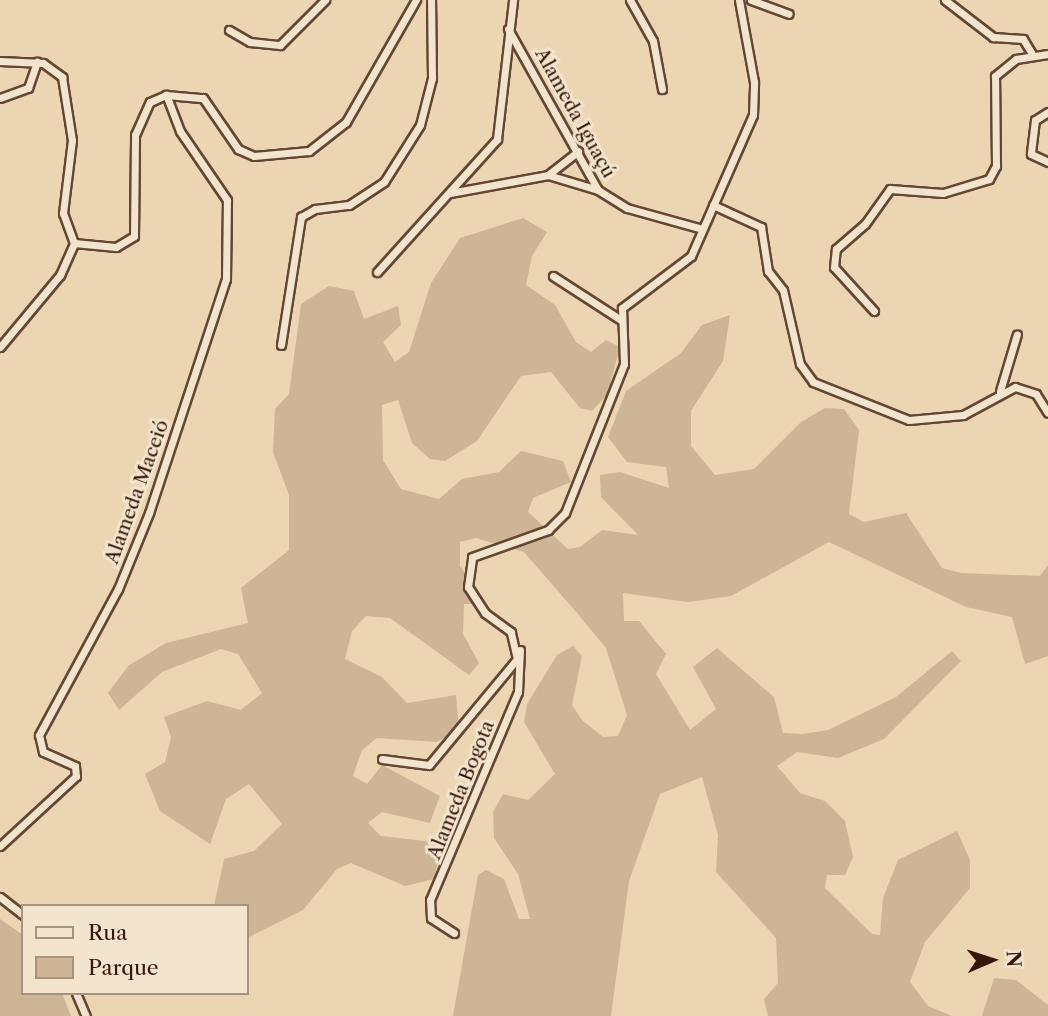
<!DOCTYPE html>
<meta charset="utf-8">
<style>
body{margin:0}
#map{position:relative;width:1048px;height:1016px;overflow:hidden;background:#ecd5b3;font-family:"Libre Caslon Text",serif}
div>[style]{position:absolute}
.green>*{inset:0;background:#cdb596}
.roads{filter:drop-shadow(2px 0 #654634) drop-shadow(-2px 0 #654634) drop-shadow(0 2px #654634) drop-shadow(0 -2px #654634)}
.minor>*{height:7px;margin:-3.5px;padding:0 3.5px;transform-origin:3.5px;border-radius:3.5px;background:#f3e4ce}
span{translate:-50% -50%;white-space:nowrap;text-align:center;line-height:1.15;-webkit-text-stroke:6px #f3e4ce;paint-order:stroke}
.street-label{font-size:19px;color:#38170a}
.legend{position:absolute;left:21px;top:904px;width:228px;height:91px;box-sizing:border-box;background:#f3e4ce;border:2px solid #a89280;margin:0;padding:9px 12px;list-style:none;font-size:21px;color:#38170a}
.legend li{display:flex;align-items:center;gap:14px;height:35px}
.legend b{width:35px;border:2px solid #a89280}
.north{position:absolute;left:957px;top:925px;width:70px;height:70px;-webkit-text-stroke:5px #f3e4ce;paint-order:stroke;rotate:87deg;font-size:19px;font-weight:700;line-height:28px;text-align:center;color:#38170a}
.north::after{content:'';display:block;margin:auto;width:24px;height:32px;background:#38170a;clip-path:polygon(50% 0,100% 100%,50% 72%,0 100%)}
</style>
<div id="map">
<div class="green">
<div style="clip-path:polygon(523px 218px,547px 232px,532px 256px,526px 285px,555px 305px,576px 342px,591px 352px,606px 340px,620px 347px,607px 395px,592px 411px,580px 408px,551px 372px,521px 376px,477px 441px,445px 461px,430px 459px,412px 443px,398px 400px,382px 405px,383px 460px,401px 489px,439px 499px,462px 479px,499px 472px,521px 451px,563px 461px,571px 482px,533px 498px,528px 512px,568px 549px,580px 547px,602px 530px,638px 535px,601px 497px,600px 475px,620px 472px,669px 488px,666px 467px,627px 462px,608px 437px,626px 391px,681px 353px,702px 325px,730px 315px,723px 361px,691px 411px,691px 446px,715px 475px,754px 469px,801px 422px,825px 408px,844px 409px,859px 430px,849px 514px,864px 522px,906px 513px,942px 568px,961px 573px,1040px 576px,1048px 565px,1048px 656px,1025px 664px,1012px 617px,966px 607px,829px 542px,731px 596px,688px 602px,623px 593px,624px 621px,639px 621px,666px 654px,656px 674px,690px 730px,716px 709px,693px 667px,717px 648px,774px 697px,783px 733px,802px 734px,828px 730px,896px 697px,952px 651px,961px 661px,884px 739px,838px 758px,797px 752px,777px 766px,800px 793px,825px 801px,845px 821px,853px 857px,845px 875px,827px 875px,825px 888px,872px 934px,880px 935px,883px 898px,898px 860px,957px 831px,970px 860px,970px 888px,925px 942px,910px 982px,928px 1006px,952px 1016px,768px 1016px,764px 999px,778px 983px,776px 938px,716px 872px,718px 835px,702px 777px,660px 794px,629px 881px,611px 1016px,453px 1016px,478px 875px,486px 870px,504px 879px,519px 919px,530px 919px,518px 874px,494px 838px,493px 812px,503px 794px,528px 800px,555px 774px,524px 722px,527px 704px,557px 655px,573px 646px,582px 656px,572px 705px,582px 720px,603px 737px,618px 736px,627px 715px,606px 648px,577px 613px,524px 552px,476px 538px,460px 542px,460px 566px,480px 595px,480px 604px,464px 604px,463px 634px,479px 663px,469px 675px,390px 618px,366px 616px,352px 631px,345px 659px,382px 677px,407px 703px,456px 695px,459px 729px,437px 742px,377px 738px,362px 750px,353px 776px,367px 784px,382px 765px,440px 796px,430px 823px,382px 812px,368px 823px,381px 836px,442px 843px,434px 879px,405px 886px,351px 863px,337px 869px,303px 910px,247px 938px,247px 906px,214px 906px,224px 859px,254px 851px,282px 824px,249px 784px,226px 799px,210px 844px,160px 811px,145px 774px,165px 762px,171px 737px,164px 717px,207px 701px,241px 710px,262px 693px,238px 654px,221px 649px,162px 672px,119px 710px,108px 693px,128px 666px,166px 643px,248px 623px,241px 588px,289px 550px,289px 495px,273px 452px,275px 409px,289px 394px,301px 304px,329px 286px,354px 291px,364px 319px,398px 306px,401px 325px,383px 342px,395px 362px,409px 352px,431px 283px,460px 238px)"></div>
<div style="clip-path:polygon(0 919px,23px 935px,23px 993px,62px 993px,71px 1016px,0 1016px)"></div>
<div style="clip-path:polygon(994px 978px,1016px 980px,1048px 1005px,1048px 1016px,982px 1016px)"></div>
</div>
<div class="roads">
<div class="minor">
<div style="left:630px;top:0;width:47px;rotate:60.7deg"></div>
<div style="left:653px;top:41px;width:49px;rotate:79.4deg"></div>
<div style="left:751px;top:0;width:40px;rotate:20.2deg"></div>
<div style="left:945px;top:0;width:61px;rotate:37.6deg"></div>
<div style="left:993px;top:37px;width:30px;rotate:4deg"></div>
<div style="left:1023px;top:39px;width:17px;rotate:59deg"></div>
<div style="left:508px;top:29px;width:184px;rotate:60.8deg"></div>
<div style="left:598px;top:190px;width:34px;rotate:32deg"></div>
<div style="left:627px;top:208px;width:78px;rotate:15.6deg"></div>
<div style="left:229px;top:30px;width:24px;rotate:30deg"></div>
<div style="left:250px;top:42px;width:30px;rotate:6deg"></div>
<div style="left:280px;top:45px;width:64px;rotate:-45deg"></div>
<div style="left:0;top:61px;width:43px;rotate:2.7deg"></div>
<div style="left:43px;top:63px;width:24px;rotate:36deg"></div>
<div style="left:62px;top:77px;width:64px;rotate:81deg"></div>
<div style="left:72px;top:140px;width:74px;rotate:97deg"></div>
<div style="left:63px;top:213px;width:32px;rotate:70deg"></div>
<div style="left:0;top:98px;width:30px;rotate:-20deg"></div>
<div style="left:28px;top:88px;width:28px;rotate:-71deg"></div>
<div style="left:1048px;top:112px;width:15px;rotate:148deg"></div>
<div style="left:1035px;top:120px;width:34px;rotate:97deg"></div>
<div style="left:1031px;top:154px;width:19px;rotate:25deg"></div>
<div style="left:549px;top:174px;width:37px;rotate:-38deg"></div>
<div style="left:450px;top:193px;width:100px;rotate:-10.4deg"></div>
<div style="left:548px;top:175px;width:52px;rotate:16.7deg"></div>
<div style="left:713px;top:205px;width:53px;rotate:24.6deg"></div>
<div style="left:761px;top:227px;width:45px;rotate:81deg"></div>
<div style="left:768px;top:271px;width:24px;rotate:52deg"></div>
<div style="left:783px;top:290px;width:76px;rotate:77.1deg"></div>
<div style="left:800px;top:364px;width:22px;rotate:54deg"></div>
<div style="left:813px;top:382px;width:103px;rotate:21.6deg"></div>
<div style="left:909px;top:420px;width:54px;rotate:-5.3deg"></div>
<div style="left:963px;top:415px;width:59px;rotate:-28.3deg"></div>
<div style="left:1015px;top:387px;width:22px;rotate:18deg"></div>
<div style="left:1036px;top:394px;width:22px;rotate:58deg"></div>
<div style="left:74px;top:243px;width:42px;rotate:5.4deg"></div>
<div style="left:116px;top:247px;width:21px;rotate:-31deg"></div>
<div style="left:134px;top:236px;width:101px;rotate:-89.4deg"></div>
<div style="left:135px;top:135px;width:36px;rotate:-66deg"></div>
<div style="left:150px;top:102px;width:17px;rotate:-24deg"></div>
<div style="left:166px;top:95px;width:37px;rotate:5deg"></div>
<div style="left:203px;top:98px;width:62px;rotate:55.5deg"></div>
<div style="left:238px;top:149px;width:17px;rotate:24deg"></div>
<div style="left:254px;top:156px;width:55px;rotate:-5.2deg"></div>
<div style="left:309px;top:151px;width:47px;rotate:-38.1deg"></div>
<div style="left:346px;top:122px;width:141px;rotate:-60.2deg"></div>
<div style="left:377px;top:272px;width:179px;rotate:-47.9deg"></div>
<div style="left:497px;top:139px;width:140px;rotate:-83.4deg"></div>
<div style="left:553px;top:276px;width:81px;rotate:32.9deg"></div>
<div style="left:874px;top:311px;width:59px;rotate:-132.3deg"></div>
<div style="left:834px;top:267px;width:18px;rotate:-84deg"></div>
<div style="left:836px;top:249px;width:38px;rotate:-41deg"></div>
<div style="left:865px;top:224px;width:43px;rotate:-54.5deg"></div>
<div style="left:890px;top:189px;width:53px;rotate:4.3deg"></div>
<div style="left:943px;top:193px;width:48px;rotate:-16.9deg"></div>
<div style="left:989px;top:179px;width:15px;rotate:-62deg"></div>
<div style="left:996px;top:166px;width:90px;rotate:-90.6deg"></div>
<div style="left:995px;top:76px;width:27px;rotate:-39deg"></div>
<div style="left:1016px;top:59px;width:32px;rotate:-9deg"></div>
<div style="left:281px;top:345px;width:130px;rotate:-81.1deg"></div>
<div style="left:301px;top:217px;width:16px;rotate:-30deg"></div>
<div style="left:315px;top:209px;width:34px;rotate:-7deg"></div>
<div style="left:349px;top:205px;width:42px;rotate:-33.3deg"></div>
<div style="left:384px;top:182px;width:67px;rotate:-57.7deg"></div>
<div style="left:420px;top:125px;width:49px;rotate:-75.7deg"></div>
<div style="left:432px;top:78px;width:78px;rotate:-90.7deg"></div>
<div style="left:0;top:347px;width:94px;rotate:-50.2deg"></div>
<div style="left:60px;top:275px;width:35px;rotate:-66deg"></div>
<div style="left:1000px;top:391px;width:59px;rotate:-73.4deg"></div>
<div style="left:382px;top:759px;width:47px;rotate:7.3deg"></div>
<div style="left:429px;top:765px;width:138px;rotate:-50.3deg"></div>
<div style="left:517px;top:659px;width:28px;rotate:-103deg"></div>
<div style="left:511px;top:632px;width:32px;rotate:-144deg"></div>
<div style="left:485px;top:613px;width:31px;rotate:-123deg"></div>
<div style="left:468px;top:587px;width:30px;rotate:-82deg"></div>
<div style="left:472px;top:557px;width:81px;rotate:-19.6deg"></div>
<div style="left:548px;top:530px;width:24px;rotate:-45deg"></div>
<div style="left:565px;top:513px;width:160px;rotate:-68.4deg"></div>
<div style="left:624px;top:364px;width:56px;rotate:-92deg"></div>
<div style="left:622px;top:308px;width:86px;rotate:-37deg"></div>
<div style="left:691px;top:256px;width:154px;rotate:-66.3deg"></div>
<div style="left:753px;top:115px;width:33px;rotate:-88deg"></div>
<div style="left:754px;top:82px;width:83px;rotate:-100.4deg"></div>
<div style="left:0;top:846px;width:103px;rotate:-42.6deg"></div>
<div style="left:76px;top:776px;width:10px;rotate:-96deg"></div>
<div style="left:75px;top:766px;width:35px;rotate:-156deg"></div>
<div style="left:43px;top:752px;width:17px;rotate:-103deg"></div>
<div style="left:39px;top:735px;width:166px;rotate:-61.6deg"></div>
<div style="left:118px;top:589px;width:82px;rotate:-67.8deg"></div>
<div style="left:149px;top:513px;width:246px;rotate:-71.8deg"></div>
<div style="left:226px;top:279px;width:79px;rotate:-89.3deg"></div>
<div style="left:227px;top:200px;width:83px;rotate:-124.3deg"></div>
<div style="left:180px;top:131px;width:39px;rotate:-111deg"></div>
<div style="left:0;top:897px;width:29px;rotate:38deg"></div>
<div style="left:454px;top:933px;width:27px;rotate:-147deg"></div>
<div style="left:431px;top:918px;width:18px;rotate:-93deg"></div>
<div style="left:430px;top:900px;width:226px;rotate:-67.1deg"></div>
<div style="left:518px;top:692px;width:42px;rotate:-87.3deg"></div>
<div style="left:76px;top:993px;width:25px;rotate:67deg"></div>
</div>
</div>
<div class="street-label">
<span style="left:575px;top:113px;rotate:61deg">Alameda Iguaçú</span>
<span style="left:137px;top:492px;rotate:-70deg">Alameda Maceió</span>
<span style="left:461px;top:790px;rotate:-68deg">Alameda Bogota</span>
</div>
<ul class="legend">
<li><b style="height:9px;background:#f3e4ce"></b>Rua</li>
<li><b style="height:19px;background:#cdb596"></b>Parque</li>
</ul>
<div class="north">N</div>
</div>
